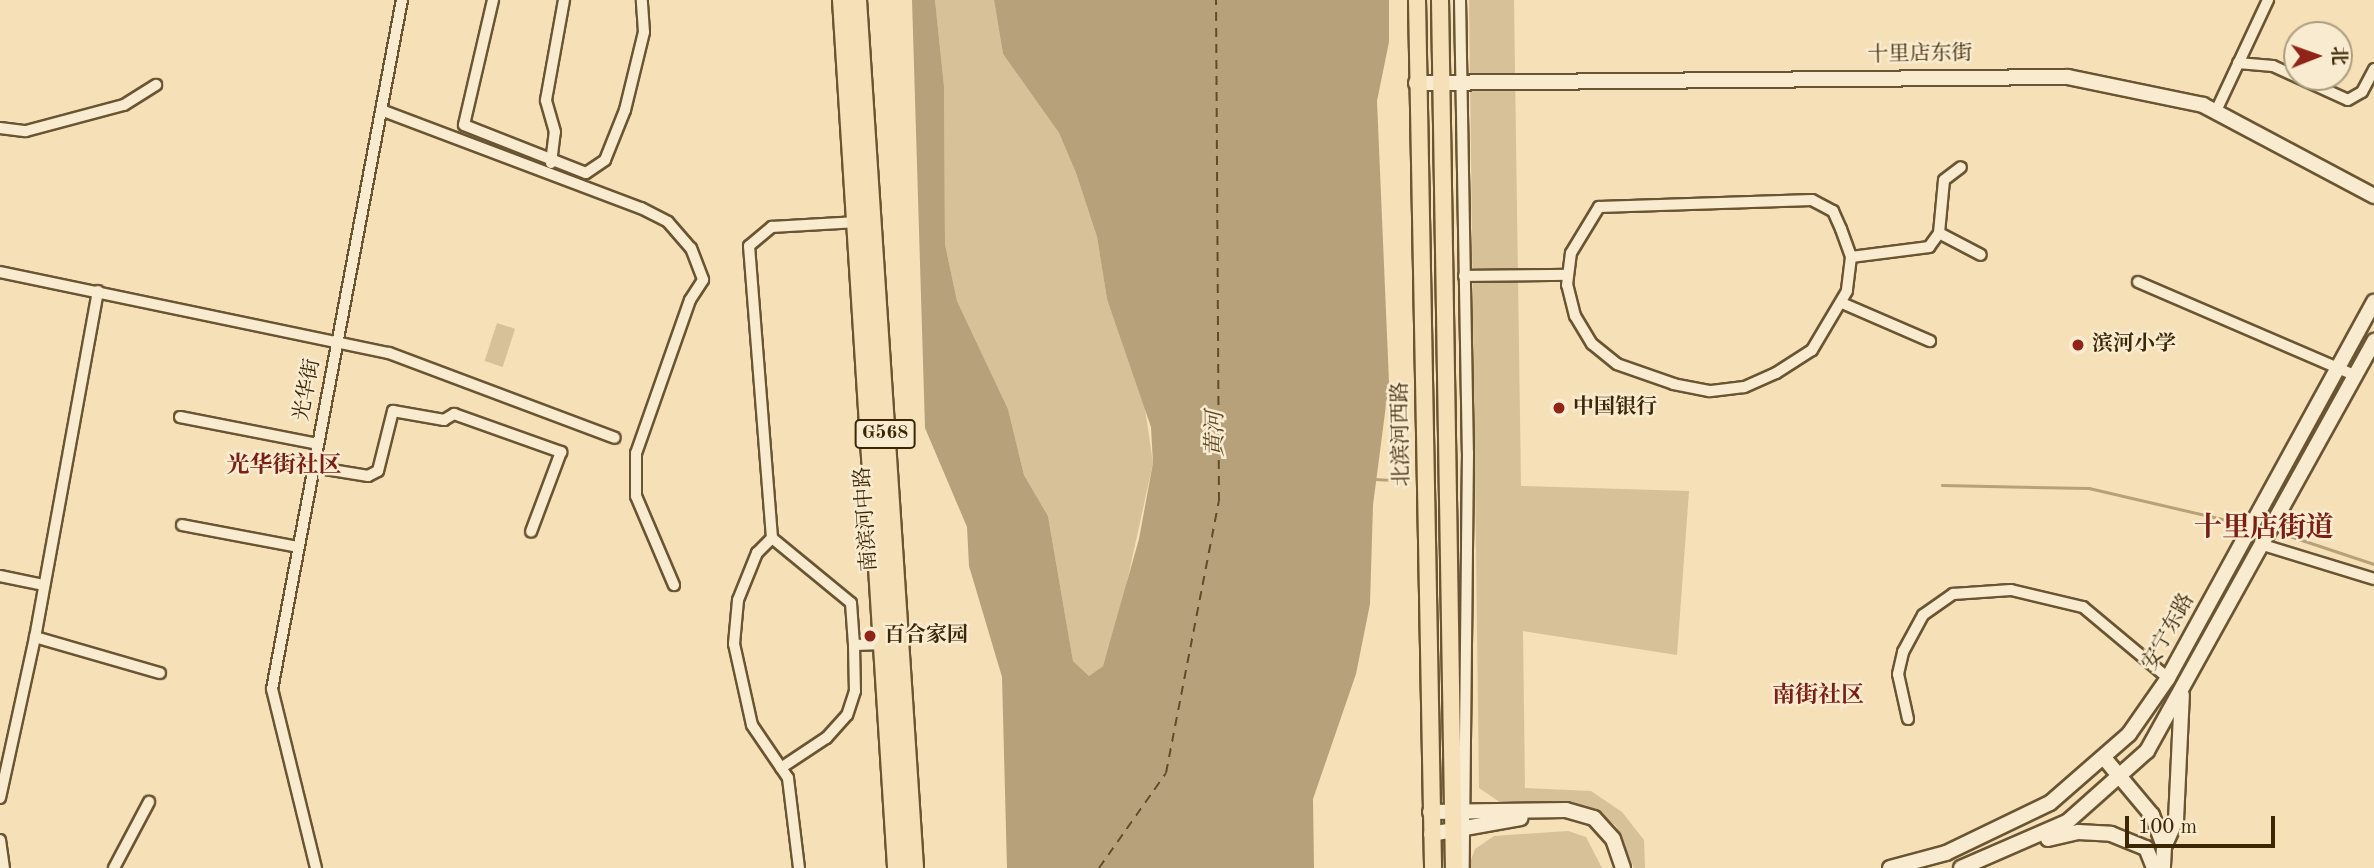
<!DOCTYPE html>
<meta charset="utf-8">
<style>
body{margin:0}
#map{position:relative;width:2374px;height:868px;overflow:hidden;background:#f5e0b7;font-family:"Old Standard TT","Noto Serif SC",serif}
div>[style]{position:absolute}
.green>*{inset:0;background:#d6c199;transform-origin:0 0}
.water>*{inset:0;background:#b6a17a}
.stream>*{height:2.5px;margin:-1.25px;padding:0 1.25px;transform-origin:1.25px;border-radius:1.25px;background:#b6a17a}
.ferry>*{height:2px;margin-top:-1px;transform-origin:0;background:repeating-linear-gradient(90deg,#614c28 0 9px,transparent 0 16px)}
.roads{filter:drop-shadow(2px 0 #6a5532) drop-shadow(-2px 0 #6a5532) drop-shadow(0 2px #6a5532) drop-shadow(0 -2px #6a5532)}
.street>*{height:10px;margin:-5px;padding:0 5px;transform-origin:5px;border-radius:5px;background:#f8ebd0}
.secondary>*{height:14px;margin:-7px;padding:0 7px;transform-origin:7px;border-radius:7px;background:#f8ebd0}
.primary>*{height:16px;margin:-8px;padding:0 8px;transform-origin:8px;border-radius:8px;background:#f5e0b7}
.highway>*{height:18px;margin:-9px;padding:0 9px;transform-origin:9px;border-radius:9px;background:#f5e0b7}
.dots>*{width:19px;height:19px;translate:-50% -50%;box-sizing:border-box;border:4px solid #f8ebd0;border-radius:50%}
span{translate:-50% -50%;white-space:nowrap;text-align:center;line-height:1.15;-webkit-text-stroke:5px #f8ebd0;paint-order:stroke}
.shield-label span{padding:2px 5px;background:#f8ebd0;border:2px solid;border-radius:5px;-webkit-text-stroke-width:0}
.shield-label{font-size:19px;color:#3c2705;font-weight:700}
.street-label{font-size:21px;color:#3c2705}
.poi-label{font-size:21px;color:#3c2705;font-weight:700}
.left{translate:0 -50%;text-align:left}
.water-label{font-size:23px;color:#614c28;font-style:italic}
.neighbourhood-label{font-size:23px;color:#7a1f14;font-weight:700}
.district-label{font-size:28px;color:#7a1f14;font-weight:700}
.north{position:absolute;left:2283px;top:21px;width:70px;height:70px;box-sizing:border-box;background:#f8ebd0;border:2px solid #ad9d7f;border-radius:50%;rotate:89deg;font-size:19px;font-weight:700;line-height:28px;text-align:center;color:#3c2705}
.north::after{content:'';display:block;margin:auto;width:24px;height:32px;background:#8f2418;clip-path:polygon(50% 0,100% 100%,50% 72%,0 100%)}
.scale{position:absolute;left:2125px;top:816px;width:150px;height:32px;box-sizing:border-box;border:4px solid #3c2705;border-top:0;padding-left:9px;font-size:21px;line-height:24px;white-space:nowrap;color:#3c2705;-webkit-text-stroke:5px #f8ebd0;paint-order:stroke}
</style>
<div id="map">
<div class="green">
<div style="clip-path:polygon(935px 0,994px 0,1003px 54px,1059px 133px,1076px 173px,1097px 237px,1107px 299px,1142px 388px,1153px 463px,1121px 609px,1103px 666px,1089px 676px,1073px 661px,1048px 516px,1024px 475px,1008px 409px,957px 301px,945px 244px,944px 86px)"></div>
<div style="clip-path:polygon(1469px 0,1514px 0,1521px 486px,1689px 491px,1677px 655px,1523px 631px,1525px 788px,1591px 791px,1622px 812px,1644px 840px,1645px 868px,1634px 868px,1616px 826px,1600px 813px,1549px 802px,1504px 805px,1479px 788px)"></div>
<div style="left:497px;top:323px;width:19px;height:40px;rotate:18deg"></div>
<div style="clip-path:polygon(1568px 831px,1586px 837px,1602px 868px,1468px 868px,1475px 849px,1494px 836px)"></div>
</div>
<div class="water">
<div style="clip-path:polygon(912px 0,935px 0,944px 86px,945px 244px,957px 301px,1008px 409px,1024px 475px,1048px 516px,1073px 661px,1089px 676px,1103px 666px,1139px 539px,1153px 463px,1151px 427px,1107px 299px,1097px 237px,1076px 173px,1059px 133px,1003px 54px,994px 0,1389px 0,1389px 42px,1377px 101px,1389px 382px,1373px 505px,1370px 604px,1356px 674px,1313px 799px,1314px 868px,1007px 868px,1002px 677px,969px 566px,967px 527px,925px 428px)"></div>
</div>
<div class="stream">
<div style="left:1374px;top:479px;width:21px;rotate:3deg"></div>
<div style="left:1942px;top:485px;width:147px;rotate:1.2deg"></div>
<div style="left:2089px;top:488px;width:163px;rotate:13.1deg"></div>
<div style="left:2275px;top:531px;width:104px;rotate:18.4deg"></div>
</div>
<div class="ferry">
<div style="left:1099px;top:868px;width:116px;rotate:-54.8deg"></div>
<div style="left:1166px;top:773px;width:277px;rotate:-79deg"></div>
<div style="left:1219px;top:501px;width:501px;rotate:-90.34deg"></div>
</div>
<div class="roads">
<div class="street">
<div style="left:493px;top:0;width:128px;rotate:103.1deg"></div>
<div style="left:464px;top:125px;width:131px;rotate:21.5deg"></div>
<div style="left:586px;top:173px;width:23px;rotate:-34deg"></div>
<div style="left:605px;top:160px;width:54px;rotate:-68.2deg"></div>
<div style="left:625px;top:110px;width:80px;rotate:-76.3deg"></div>
<div style="left:644px;top:32px;width:32px;rotate:-94deg"></div>
<div style="left:1460px;top:0;width:453px;rotate:89deg"></div>
<div style="left:1468px;top:453px;width:415px;rotate:90.6deg"></div>
<div style="left:2238px;top:63px;width:35px;rotate:5deg"></div>
<div style="left:2273px;top:66px;width:82px;rotate:24.4deg"></div>
<div style="left:2348px;top:100px;width:16px;rotate:-30deg"></div>
<div style="left:2362px;top:92px;width:26px;rotate:-62deg"></div>
<div style="left:381px;top:110px;width:278px;rotate:20.7deg"></div>
<div style="left:641px;top:208px;width:30px;rotate:27deg"></div>
<div style="left:668px;top:222px;width:35px;rotate:49deg"></div>
<div style="left:691px;top:248px;width:34px;rotate:69deg"></div>
<div style="left:703px;top:280px;width:24px;rotate:123deg"></div>
<div style="left:690px;top:300px;width:162px;rotate:109.4deg"></div>
<div style="left:636px;top:453px;width:43px;rotate:90deg"></div>
<div style="left:636px;top:496px;width:97px;rotate:66.9deg"></div>
<div style="left:2216px;top:111px;width:123px;rotate:-64.9deg"></div>
<div style="left:0;top:128px;width:26px;rotate:7deg"></div>
<div style="left:26px;top:131px;width:101px;rotate:-14.9deg"></div>
<div style="left:124px;top:105px;width:38px;rotate:-32deg"></div>
<div style="left:551px;top:163px;width:31px;rotate:-83deg"></div>
<div style="left:555px;top:132px;width:33px;rotate:-106deg"></div>
<div style="left:546px;top:100px;width:102px;rotate:-79.8deg"></div>
<div style="left:1812px;top:200px;width:24px;rotate:28deg"></div>
<div style="left:1833px;top:211px;width:20px;rotate:66deg"></div>
<div style="left:1841px;top:229px;width:30px;rotate:70deg"></div>
<div style="left:1851px;top:257px;width:34px;rotate:97deg"></div>
<div style="left:1847px;top:291px;width:69px;rotate:120.7deg"></div>
<div style="left:1812px;top:350px;width:43px;rotate:147.4deg"></div>
<div style="left:1776px;top:373px;width:35px;rotate:156deg"></div>
<div style="left:1744px;top:387px;width:35px;rotate:173deg"></div>
<div style="left:1709px;top:391px;width:36px;rotate:-169deg"></div>
<div style="left:1674px;top:384px;width:60px;rotate:-160.7deg"></div>
<div style="left:1617px;top:364px;width:32px;rotate:-141deg"></div>
<div style="left:1592px;top:344px;width:33px;rotate:-121deg"></div>
<div style="left:1575px;top:316px;width:32px;rotate:-104deg"></div>
<div style="left:1567px;top:285px;width:32px;rotate:-83deg"></div>
<div style="left:1571px;top:253px;width:54px;rotate:-58.7deg"></div>
<div style="left:1599px;top:207px;width:213px;rotate:-1.9deg"></div>
<div style="left:1939px;top:233px;width:47px;rotate:27.6deg"></div>
<div style="left:1851px;top:257px;width:79px;rotate:-7.3deg"></div>
<div style="left:1929px;top:247px;width:17px;rotate:-54deg"></div>
<div style="left:1939px;top:233px;width:53px;rotate:-84.6deg"></div>
<div style="left:1944px;top:180px;width:21px;rotate:-37deg"></div>
<div style="left:0;top:272px;width:397px;rotate:11.8deg"></div>
<div style="left:389px;top:353px;width:241px;rotate:20.6deg"></div>
<div style="left:1464px;top:276px;width:104px;rotate:-0.6deg"></div>
<div style="left:2138px;top:282px;width:235px;rotate:23.3deg"></div>
<div style="left:98px;top:291px;width:352px;rotate:100.3deg"></div>
<div style="left:35px;top:637px;width:130px;rotate:16.1deg"></div>
<div style="left:1842px;top:303px;width:96px;rotate:23.4deg"></div>
<div style="left:180px;top:417px;width:140px;rotate:11.1deg"></div>
<div style="left:313px;top:467px;width:56px;rotate:9.3deg"></div>
<div style="left:368px;top:476px;width:11px;rotate:-27deg"></div>
<div style="left:378px;top:471px;width:62px;rotate:-76deg"></div>
<div style="left:393px;top:411px;width:52px;rotate:10deg"></div>
<div style="left:444px;top:420px;width:12px;rotate:-31deg"></div>
<div style="left:454px;top:414px;width:114px;rotate:19.6deg"></div>
<div style="left:561px;top:452px;width:85px;rotate:110.6deg"></div>
<div style="left:182px;top:525px;width:118px;rotate:10.7deg"></div>
<div style="left:772px;top:538px;width:102px;rotate:39.4deg"></div>
<div style="left:851px;top:603px;width:42px;rotate:85.9deg"></div>
<div style="left:854px;top:645px;width:46px;rotate:88.8deg"></div>
<div style="left:855px;top:691px;width:25px;rotate:108deg"></div>
<div style="left:847px;top:715px;width:31px;rotate:132deg"></div>
<div style="left:826px;top:738px;width:54px;rotate:146.3deg"></div>
<div style="left:2263px;top:545px;width:116px;rotate:17deg"></div>
<div style="left:0;top:576px;width:45px;rotate:11.6deg"></div>
<div style="left:854px;top:645px;width:30px;rotate:-2deg"></div>
<div style="left:1908px;top:719px;width:46px;rotate:-102.5deg"></div>
<div style="left:1898px;top:674px;width:23px;rotate:-77deg"></div>
<div style="left:1903px;top:652px;width:42px;rotate:-61.6deg"></div>
<div style="left:1923px;top:615px;width:37px;rotate:-35deg"></div>
<div style="left:1953px;top:594px;width:58px;rotate:-3.9deg"></div>
<div style="left:2011px;top:590px;width:74px;rotate:13.3deg"></div>
<div style="left:2083px;top:607px;width:111px;rotate:39.9deg"></div>
<div style="left:0;top:798px;width:165px;rotate:-77.7deg"></div>
<div style="left:0;top:840px;width:28px;rotate:82deg"></div>
<div style="left:114px;top:868px;width:75px;rotate:-62.1deg"></div>
<div style="left:316px;top:868px;width:184px;rotate:-103.8deg"></div>
<div style="left:272px;top:689px;width:701px;rotate:-79.32deg"></div>
<div style="left:799px;top:868px;width:91px;rotate:-97deg"></div>
<div style="left:788px;top:778px;width:64px;rotate:-124.2deg"></div>
<div style="left:752px;top:725px;width:83px;rotate:-102.5deg"></div>
<div style="left:734px;top:644px;width:44px;rotate:-84.8deg"></div>
<div style="left:738px;top:600px;width:51px;rotate:-68deg"></div>
<div style="left:757px;top:553px;width:21px;rotate:-45deg"></div>
<div style="left:772px;top:538px;width:293px;rotate:-94.5deg"></div>
<div style="left:749px;top:246px;width:30px;rotate:-40deg"></div>
<div style="left:772px;top:227px;width:85px;rotate:-3.4deg"></div>
</div>
<div class="secondary">
<div style="left:1416px;top:83px;width:652px;rotate:-0.53deg"></div>
<div style="left:2068px;top:77px;width:138px;rotate:11.7deg"></div>
<div style="left:2203px;top:105px;width:194px;rotate:28deg"></div>
<div style="left:2105px;top:759px;width:73px;rotate:50deg"></div>
<div style="left:2152px;top:815px;width:34px;rotate:69deg"></div>
<div style="left:2164px;top:847px;width:21px;rotate:93deg"></div>
<div style="left:1430px;top:812px;width:136px;rotate:-0.8deg"></div>
<div style="left:1566px;top:810px;width:29px;rotate:16deg"></div>
<div style="left:1594px;top:818px;width:28px;rotate:48deg"></div>
<div style="left:1613px;top:839px;width:31px;rotate:71deg"></div>
<div style="left:1431px;top:834px;width:91px;rotate:-10.1deg"></div>
<div style="left:2048px;top:839px;width:31px;rotate:-13deg"></div>
<div style="left:2078px;top:832px;width:33px;rotate:3deg"></div>
<div style="left:2111px;top:834px;width:38px;rotate:22deg"></div>
<div style="left:2146px;top:848px;width:22px;rotate:68deg"></div>
<div style="left:2164px;top:847px;width:30px;rotate:-66deg"></div>
<div style="left:2176px;top:820px;width:125px;rotate:-87.3deg"></div>
<div style="left:1890px;top:868px;width:58px;rotate:-15deg"></div>
<div style="left:1946px;top:853px;width:115px;rotate:-25.7deg"></div>
<div style="left:2050px;top:803px;width:105px;rotate:-41.1deg"></div>
<div style="left:2129px;top:734px;width:68px;rotate:-55.1deg"></div>
<div style="left:2168px;top:678px;width:429px;rotate:-61.3deg"></div>
<div style="left:1961px;top:868px;width:116px;rotate:-23.5deg"></div>
<div style="left:2067px;top:822px;width:107px;rotate:-41.6deg"></div>
<div style="left:2147px;top:751px;width:469px;rotate:-61deg"></div>
</div>
<div class="primary">
<div style="left:1417px;top:0;width:868px;rotate:88.94deg"></div>
<div style="left:1440px;top:0;width:868px;rotate:89.08deg"></div>
</div>
<div class="highway">
<div style="left:842px;top:0;width:870px;rotate:86.37deg"></div>
<div style="left:857px;top:0;width:870px;rotate:86.24deg"></div>
</div>
</div>
<div class="dots">
<div style="left:2078px;top:345px;background:#8f2418"></div>
<div style="left:1559px;top:408px;background:#8f2418"></div>
<div style="left:870px;top:636px;background:#8f2418"></div>
</div>
<div class="shield-label">
<span style="left:885px;top:434px">G568</span>
</div>
<div class="street-label">
<span style="left:1920px;top:55px;rotate:-1deg">十里店东街</span>
<span style="left:308px;top:390px;rotate:-79deg">光华街</span>
<span style="left:1402px;top:434px;rotate:-91deg">北滨河西路</span>
<span style="left:867px;top:519px;rotate:-94deg">南滨河中路</span>
<span style="left:2169px;top:632px;rotate:-61deg">安宁东路</span>
</div>
<div class="poi-label">
<span class="left" style="left:2092px;top:345px">滨河小学</span>
<span class="left" style="left:1573px;top:408px">中国银行</span>
<span class="left" style="left:884px;top:636px">百合家园</span>
</div>
<div class="water-label">
<span style="left:1216px;top:434px;rotate:-90deg">黄河</span>
</div>
<div class="neighbourhood-label">
<span style="left:284px;top:466px">光华街社区</span>
<span style="left:1818px;top:696px">南街社区</span>
</div>
<div class="district-label">
<span style="left:2264px;top:529px">十里店街道</span>
</div>
<div class="north">北</div>
<div class="scale">100 m</div>
</div>
